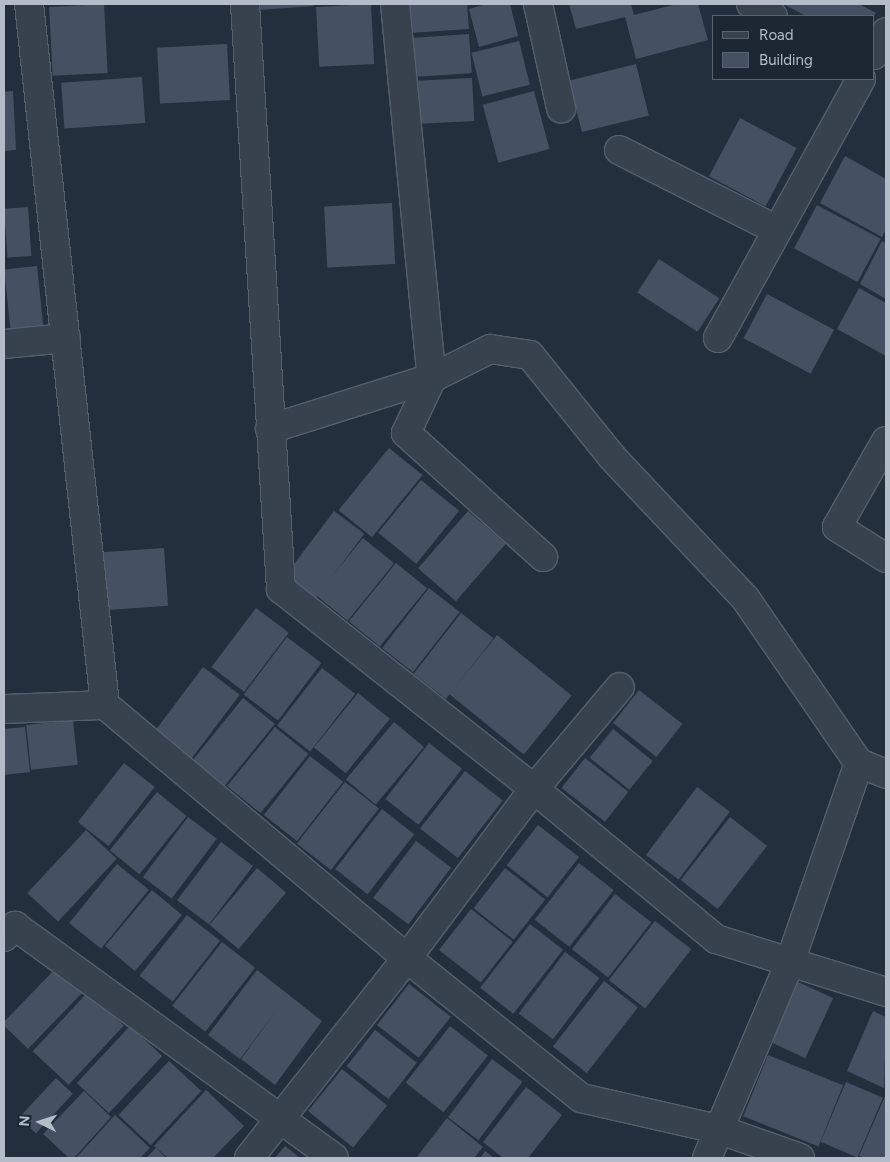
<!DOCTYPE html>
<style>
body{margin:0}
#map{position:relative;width:890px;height:1162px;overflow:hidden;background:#242f3e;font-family:Figtree,sans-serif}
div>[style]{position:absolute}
.building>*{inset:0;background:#455162;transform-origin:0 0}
.roads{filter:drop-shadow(1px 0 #565f6c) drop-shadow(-1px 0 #565f6c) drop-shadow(0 1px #565f6c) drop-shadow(0 -1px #565f6c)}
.street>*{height:28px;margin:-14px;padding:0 14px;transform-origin:14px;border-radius:14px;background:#38414e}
span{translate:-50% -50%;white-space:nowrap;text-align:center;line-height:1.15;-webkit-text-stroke:4.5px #1d2633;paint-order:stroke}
.frame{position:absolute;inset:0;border:5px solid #b4bcc9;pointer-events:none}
.legend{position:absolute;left:712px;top:15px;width:162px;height:65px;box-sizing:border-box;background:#1d2633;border:1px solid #59626f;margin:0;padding:6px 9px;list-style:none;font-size:15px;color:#b4bcc9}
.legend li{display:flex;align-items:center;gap:10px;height:25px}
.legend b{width:25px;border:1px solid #59626f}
.north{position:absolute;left:15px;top:1097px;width:50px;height:50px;-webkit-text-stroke:4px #1d2633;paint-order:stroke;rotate:274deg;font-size:14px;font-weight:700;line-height:20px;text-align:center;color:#b4bcc9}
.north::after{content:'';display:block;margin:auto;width:18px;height:22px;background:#b4bcc9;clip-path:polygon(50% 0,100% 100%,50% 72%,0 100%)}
</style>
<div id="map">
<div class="building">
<div style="left:104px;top:4px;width:69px;height:55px;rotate:87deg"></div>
<div style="clip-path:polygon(258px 4px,314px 4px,314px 6px,258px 10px)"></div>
<div style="left:371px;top:4px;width:60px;height:55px;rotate:87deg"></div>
<div style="clip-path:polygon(408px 4px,467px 4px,469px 29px,409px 33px)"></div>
<div style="clip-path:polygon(486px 4px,510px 4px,518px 36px,479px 47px,469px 9px)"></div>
<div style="clip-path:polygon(569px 4px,631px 4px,634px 15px,677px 4px,698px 4px,708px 40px,636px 59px,625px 17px,576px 29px)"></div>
<div style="clip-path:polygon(783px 4px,859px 4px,876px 13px,874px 16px,806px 16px)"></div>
<div style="left:469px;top:34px;width:39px;height:58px;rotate:86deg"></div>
<div style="left:519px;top:41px;width:45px;height:49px;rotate:76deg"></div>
<div style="left:227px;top:44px;width:56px;height:70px;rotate:87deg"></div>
<div style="left:636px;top:64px;width:53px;height:69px;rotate:76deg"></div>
<div style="left:142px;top:77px;width:46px;height:81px;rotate:86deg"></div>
<div style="left:472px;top:78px;width:43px;height:59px;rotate:87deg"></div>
<div style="clip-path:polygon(13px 91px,16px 150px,4px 151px,4px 92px)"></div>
<div style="left:534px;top:91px;width:60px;height:53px;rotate:75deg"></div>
<div style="left:740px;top:118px;width:64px;height:66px;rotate:28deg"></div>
<div style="clip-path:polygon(845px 156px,886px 179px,886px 229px,882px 237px,820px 203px)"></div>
<div style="left:392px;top:203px;width:61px;height:68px;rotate:87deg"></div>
<div style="left:817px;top:205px;width:72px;height:49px;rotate:28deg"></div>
<div style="left:28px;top:207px;width:49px;height:24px;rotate:86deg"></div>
<div style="clip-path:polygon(882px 241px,886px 243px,886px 299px,860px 284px)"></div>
<div style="left:659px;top:259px;width:72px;height:40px;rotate:33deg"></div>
<div style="left:37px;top:266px;width:72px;height:33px;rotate:84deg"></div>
<div style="clip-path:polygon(859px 288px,886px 303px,886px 356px,837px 329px)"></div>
<div style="left:767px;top:294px;width:76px;height:50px;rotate:28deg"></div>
<div style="left:389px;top:448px;width:43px;height:80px;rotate:39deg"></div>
<div style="left:421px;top:480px;width:49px;height:68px;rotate:39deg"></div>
<div style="left:334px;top:511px;width:38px;height:81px;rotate:37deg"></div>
<div style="left:468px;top:511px;width:50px;height:76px;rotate:41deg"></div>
<div style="left:363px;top:538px;width:40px;height:74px;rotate:39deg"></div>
<div style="left:164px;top:548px;width:58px;height:61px;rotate:86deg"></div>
<div style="left:396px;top:563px;width:40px;height:75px;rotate:39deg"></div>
<div style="left:429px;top:588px;width:39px;height:76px;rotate:38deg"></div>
<div style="left:256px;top:608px;width:41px;height:74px;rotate:37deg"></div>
<div style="left:461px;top:613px;width:41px;height:77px;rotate:38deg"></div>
<div style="left:497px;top:635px;width:96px;height:76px;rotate:39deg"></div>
<div style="left:287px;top:637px;width:43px;height:72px;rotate:37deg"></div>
<div style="left:203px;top:667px;width:46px;height:80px;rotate:37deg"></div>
<div style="left:322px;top:668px;width:42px;height:73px;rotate:38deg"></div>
<div style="left:639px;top:690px;width:55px;height:42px;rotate:38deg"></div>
<div style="left:358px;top:693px;width:41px;height:70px;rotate:39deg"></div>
<div style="left:243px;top:698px;width:41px;height:81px;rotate:39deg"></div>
<div style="left:73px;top:720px;width:45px;height:47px;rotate:84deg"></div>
<div style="left:394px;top:722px;width:39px;height:75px;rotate:40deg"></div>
<div style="clip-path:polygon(25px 727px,30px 772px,4px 775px,4px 729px)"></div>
<div style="left:275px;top:727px;width:43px;height:76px;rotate:39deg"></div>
<div style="left:613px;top:729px;width:51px;height:37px;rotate:39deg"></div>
<div style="left:429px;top:743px;width:42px;height:71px;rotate:38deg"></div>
<div style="left:310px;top:756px;width:42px;height:75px;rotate:38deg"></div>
<div style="left:585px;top:758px;width:55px;height:38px;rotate:38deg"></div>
<div style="left:124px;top:763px;width:39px;height:75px;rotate:38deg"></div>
<div style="left:465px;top:771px;width:48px;height:73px;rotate:38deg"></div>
<div style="left:345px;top:782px;width:43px;height:78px;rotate:38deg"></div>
<div style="left:697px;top:787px;width:41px;height:85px;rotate:37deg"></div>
<div style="left:157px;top:792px;width:38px;height:75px;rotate:39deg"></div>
<div style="left:382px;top:809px;width:41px;height:76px;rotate:38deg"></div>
<div style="left:188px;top:817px;width:36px;height:75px;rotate:37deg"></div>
<div style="left:730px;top:817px;width:47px;height:80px;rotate:38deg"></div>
<div style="left:538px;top:825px;width:52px;height:51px;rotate:38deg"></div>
<div style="left:86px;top:830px;width:42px;height:86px;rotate:43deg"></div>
<div style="left:416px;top:841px;width:44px;height:71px;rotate:37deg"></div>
<div style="left:221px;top:842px;width:40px;height:73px;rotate:37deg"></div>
<div style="left:579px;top:863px;width:44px;height:72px;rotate:38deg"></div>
<div style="left:117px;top:864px;width:41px;height:76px;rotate:39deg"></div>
<div style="left:257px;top:868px;width:38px;height:74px;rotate:40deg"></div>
<div style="left:505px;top:868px;width:51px;height:51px;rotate:38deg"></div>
<div style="left:152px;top:890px;width:39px;height:73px;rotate:40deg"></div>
<div style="left:615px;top:894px;width:46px;height:70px;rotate:38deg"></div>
<div style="left:471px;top:909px;width:53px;height:52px;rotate:38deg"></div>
<div style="left:187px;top:915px;width:42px;height:77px;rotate:38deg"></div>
<div style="left:655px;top:921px;width:46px;height:75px;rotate:38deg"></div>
<div style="left:530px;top:924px;width:42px;height:81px;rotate:38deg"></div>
<div style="left:222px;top:942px;width:42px;height:81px;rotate:38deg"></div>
<div style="left:565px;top:952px;width:43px;height:77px;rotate:37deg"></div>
<div style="left:57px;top:967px;width:36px;height:79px;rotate:44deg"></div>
<div style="clip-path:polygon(257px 970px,322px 1021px,275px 1085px,241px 1059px,279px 1007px,240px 1059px,208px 1035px)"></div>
<div style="left:604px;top:981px;width:43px;height:83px;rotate:38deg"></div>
<div style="left:796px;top:981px;width:41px;height:66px;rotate:25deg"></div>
<div style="left:409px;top:984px;width:53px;height:52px;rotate:38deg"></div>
<div style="left:88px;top:992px;width:49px;height:81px;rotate:43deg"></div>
<div style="clip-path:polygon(873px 1011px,886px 1017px,884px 1088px,847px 1071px)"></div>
<div style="left:130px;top:1026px;width:44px;height:78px;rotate:43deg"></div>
<div style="left:450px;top:1026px;width:48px;height:72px;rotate:38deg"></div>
<div style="left:375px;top:1030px;width:53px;height:46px;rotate:38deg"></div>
<div style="left:768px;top:1055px;width:81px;height:66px;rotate:22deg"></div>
<div style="left:492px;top:1059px;width:38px;height:73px;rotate:37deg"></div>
<div style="left:169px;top:1061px;width:44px;height:74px;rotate:43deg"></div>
<div style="left:342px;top:1069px;width:58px;height:54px;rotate:39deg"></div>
<div style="left:56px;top:1078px;width:23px;height:54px;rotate:43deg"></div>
<div style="left:846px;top:1082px;width:40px;height:65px;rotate:23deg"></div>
<div style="clip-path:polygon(526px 1087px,562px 1115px,528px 1158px,503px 1158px,483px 1142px)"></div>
<div style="clip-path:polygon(206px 1090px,244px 1126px,213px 1158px,168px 1158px,154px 1146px)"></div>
<div style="clip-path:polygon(84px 1091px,111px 1117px,74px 1158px,69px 1158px,43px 1134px)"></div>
<div style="clip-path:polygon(886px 1094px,886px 1158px,865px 1158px,859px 1156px)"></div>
<div style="clip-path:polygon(115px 1115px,150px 1148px,140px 1158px,76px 1158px)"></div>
<div style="clip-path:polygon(447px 1118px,483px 1147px,474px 1158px,416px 1158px)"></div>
<div style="clip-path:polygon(285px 1146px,300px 1158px,275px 1158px)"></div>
<div style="clip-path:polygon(156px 1148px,166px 1158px,146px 1158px)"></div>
<div style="clip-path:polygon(485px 1151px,494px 1158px,480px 1158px)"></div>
</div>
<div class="roads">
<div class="street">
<div style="left:29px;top:4px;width:705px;rotate:83.81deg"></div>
<div style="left:105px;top:705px;width:394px;rotate:40deg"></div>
<div style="left:407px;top:958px;width:223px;rotate:38.8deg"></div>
<div style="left:581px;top:1098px;width:140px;rotate:12.8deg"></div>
<div style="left:718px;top:1129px;width:87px;rotate:19.5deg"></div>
<div style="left:245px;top:4px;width:586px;rotate:86.48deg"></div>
<div style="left:281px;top:589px;width:323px;rotate:38.3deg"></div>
<div style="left:534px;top:789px;width:236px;rotate:39.5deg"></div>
<div style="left:716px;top:939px;width:178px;rotate:17.3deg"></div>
<div style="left:395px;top:4px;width:376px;rotate:84.4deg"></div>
<div style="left:432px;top:378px;width:65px;rotate:-26.6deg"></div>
<div style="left:490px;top:349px;width:40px;rotate:8.5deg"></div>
<div style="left:530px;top:355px;width:131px;rotate:51.2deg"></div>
<div style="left:612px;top:457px;width:194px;rotate:46.7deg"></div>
<div style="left:745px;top:598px;width:201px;rotate:55.4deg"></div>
<div style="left:859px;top:763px;width:29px;rotate:22deg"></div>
<div style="left:538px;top:4px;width:107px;rotate:77.5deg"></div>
<div style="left:751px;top:4px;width:25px;rotate:29deg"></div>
<div style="left:874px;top:55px;width:26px;rotate:-62deg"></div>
<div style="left:619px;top:150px;width:177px;rotate:26.9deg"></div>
<div style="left:718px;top:338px;width:296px;rotate:-61.1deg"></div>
<div style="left:4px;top:344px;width:62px;rotate:-5.5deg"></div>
<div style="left:432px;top:378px;width:61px;rotate:115.3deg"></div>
<div style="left:406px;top:433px;width:185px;rotate:42.1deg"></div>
<div style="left:270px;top:429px;width:170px;rotate:-17.5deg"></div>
<div style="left:886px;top:441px;width:99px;rotate:119.7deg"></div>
<div style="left:837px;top:527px;width:58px;rotate:32.3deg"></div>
<div style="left:4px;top:709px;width:101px;rotate:-2.3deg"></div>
<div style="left:4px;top:937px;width:16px;rotate:-45deg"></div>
<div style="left:15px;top:926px;width:394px;rotate:36deg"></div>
<div style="left:249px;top:1158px;width:255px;rotate:-51.7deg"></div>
<div style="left:407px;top:958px;width:211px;rotate:-53.1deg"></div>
<div style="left:534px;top:789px;width:133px;rotate:-49.9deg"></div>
<div style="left:707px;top:1158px;width:213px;rotate:-67deg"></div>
<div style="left:790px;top:962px;width:211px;rotate:-70.9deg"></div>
</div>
</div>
<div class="frame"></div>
<ul class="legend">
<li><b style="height:6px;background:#38414e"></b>Road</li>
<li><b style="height:14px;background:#455162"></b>Building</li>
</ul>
<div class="north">N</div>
</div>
